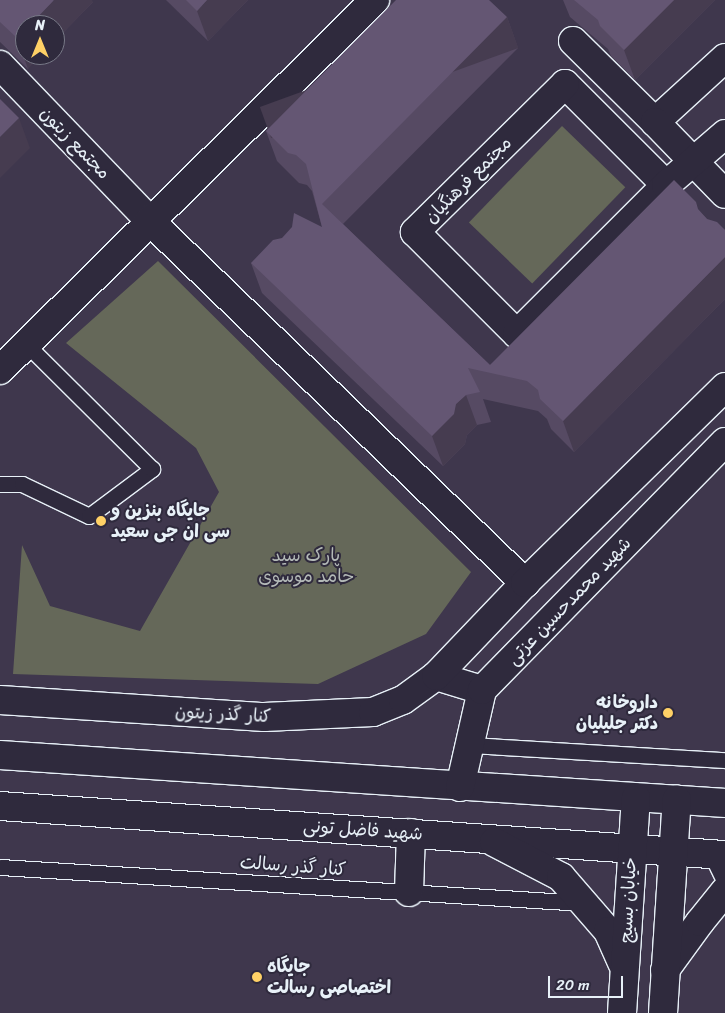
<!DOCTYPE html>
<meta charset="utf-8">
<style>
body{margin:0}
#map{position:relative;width:725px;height:1013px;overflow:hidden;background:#3f374d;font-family:Sriracha,"Playpen Sans Arabic",sans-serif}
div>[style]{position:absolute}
.green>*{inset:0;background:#656859;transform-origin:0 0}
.roads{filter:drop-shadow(1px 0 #e8f1f8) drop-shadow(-1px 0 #e8f1f8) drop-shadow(0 1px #e8f1f8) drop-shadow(0 -1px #e8f1f8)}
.lane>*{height:15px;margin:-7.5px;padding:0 7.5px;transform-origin:7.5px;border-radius:7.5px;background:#2f2a3d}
.street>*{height:28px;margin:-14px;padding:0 14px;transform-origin:14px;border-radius:14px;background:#2f2a3d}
.secondary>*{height:28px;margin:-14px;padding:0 14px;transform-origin:14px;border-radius:14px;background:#2f2a3d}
.wall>*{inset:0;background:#564a63}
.shaded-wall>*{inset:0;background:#463c50;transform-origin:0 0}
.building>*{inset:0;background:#645673}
.dots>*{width:14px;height:14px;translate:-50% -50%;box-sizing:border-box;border:2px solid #2f2a3d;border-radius:50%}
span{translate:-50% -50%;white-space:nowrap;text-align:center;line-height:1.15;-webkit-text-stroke:4px #2f2a3d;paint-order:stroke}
.street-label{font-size:18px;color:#e8f1f8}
.poi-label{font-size:18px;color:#e8f1f8;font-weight:700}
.left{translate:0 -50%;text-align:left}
.right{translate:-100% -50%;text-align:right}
.park-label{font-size:18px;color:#b4bab8}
.north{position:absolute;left:15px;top:15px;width:50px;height:50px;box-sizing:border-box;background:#2f2a3d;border:1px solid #797a88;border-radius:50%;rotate:0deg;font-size:14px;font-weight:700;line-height:20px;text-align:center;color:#e8f1f8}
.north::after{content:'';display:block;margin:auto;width:18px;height:22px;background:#ffd166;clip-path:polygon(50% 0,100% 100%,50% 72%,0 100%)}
.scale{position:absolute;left:548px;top:976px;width:75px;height:22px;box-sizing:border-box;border:2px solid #e8f1f8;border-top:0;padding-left:6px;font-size:15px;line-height:18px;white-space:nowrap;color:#e8f1f8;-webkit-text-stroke:4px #2f2a3d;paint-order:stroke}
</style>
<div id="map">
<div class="green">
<div style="left:562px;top:126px;width:88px;height:134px;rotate:44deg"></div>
<div style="clip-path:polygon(158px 261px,471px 572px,426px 634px,318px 684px,13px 674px,22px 545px,50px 606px,140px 631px,219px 492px,196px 448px,66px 343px)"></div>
</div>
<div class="roads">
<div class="lane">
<div style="left:0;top:484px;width:22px"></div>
<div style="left:22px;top:484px;width:74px;rotate:25.5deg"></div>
<div style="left:89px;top:516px;width:79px;rotate:-36.7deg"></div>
<div style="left:152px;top:469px;width:177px;rotate:-135.2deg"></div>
<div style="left:470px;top:745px;width:255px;rotate:3.4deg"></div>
<div style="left:711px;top:854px;width:32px;rotate:64deg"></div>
<div style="left:0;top:867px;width:584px;rotate:3.53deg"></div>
</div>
<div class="street">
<div style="left:573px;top:41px;width:115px;rotate:44.6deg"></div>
<div style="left:725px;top:58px;width:95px;rotate:137.6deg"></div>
<div style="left:655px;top:122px;width:100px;rotate:45.8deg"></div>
<div style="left:0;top:65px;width:215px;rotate:46.1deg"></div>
<div style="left:149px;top:220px;width:523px;rotate:43.99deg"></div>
<div style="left:666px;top:185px;width:143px;rotate:-135deg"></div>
<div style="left:565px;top:84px;width:211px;rotate:135.4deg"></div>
<div style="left:415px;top:232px;width:144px;rotate:45deg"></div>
<div style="left:517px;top:334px;width:211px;rotate:-45deg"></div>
<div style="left:666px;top:185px;width:78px;rotate:-40.8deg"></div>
<div style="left:409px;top:892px;width:59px;rotate:-88.1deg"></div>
</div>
<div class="secondary">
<div style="left:0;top:370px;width:527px;rotate:-44.62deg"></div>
<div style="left:436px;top:676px;width:48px;rotate:16.9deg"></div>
<div style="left:0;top:700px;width:265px;rotate:3.7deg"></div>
<div style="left:264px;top:717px;width:109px;rotate:-2.6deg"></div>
<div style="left:373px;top:712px;width:32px;rotate:-22deg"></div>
<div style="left:403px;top:700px;width:41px;rotate:-36deg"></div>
<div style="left:436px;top:676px;width:129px;rotate:-46.3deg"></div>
<div style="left:525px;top:583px;width:280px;rotate:-44.4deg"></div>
<div style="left:0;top:755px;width:727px;rotate:3.79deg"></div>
<div style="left:460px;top:787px;width:99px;rotate:-77.2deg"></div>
<div style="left:482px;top:690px;width:347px;rotate:-45.6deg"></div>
<div style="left:0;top:806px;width:727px;rotate:3.87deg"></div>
<div style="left:494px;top:842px;width:76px;rotate:27.6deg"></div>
<div style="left:561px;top:877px;width:72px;rotate:49deg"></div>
<div style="left:608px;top:931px;width:35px;rotate:66deg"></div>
<div style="left:665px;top:970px;width:59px;rotate:-53.9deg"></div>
<div style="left:700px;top:922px;width:40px;rotate:-51deg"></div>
<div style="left:622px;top:1013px;width:216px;rotate:-86.3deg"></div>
<div style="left:663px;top:1013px;width:214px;rotate:-86.3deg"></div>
</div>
</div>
<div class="wall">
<div style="clip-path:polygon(0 0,93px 2px,55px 41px,55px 25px,28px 69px,0 42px)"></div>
<div style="clip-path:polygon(166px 0,248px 0,208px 41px)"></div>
<div style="clip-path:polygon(563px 0,715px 0,635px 80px,611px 56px,608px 49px,570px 17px)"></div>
<div style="clip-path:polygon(507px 17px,518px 48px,343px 224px,490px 365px,699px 211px,707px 219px,725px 230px,725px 299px,574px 452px,551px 429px,547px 419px,538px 411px,483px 399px,491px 422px,477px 425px,467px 435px,465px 444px,443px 466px,262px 293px,251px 263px,322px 227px,312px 191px,307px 185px,299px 183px,277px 161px,266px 131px)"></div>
</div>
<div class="shaded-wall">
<div style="clip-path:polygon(54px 0,92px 0,93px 2px,55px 41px,55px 25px,30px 25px)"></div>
<div style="clip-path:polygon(207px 0,248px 0,208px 41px,197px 11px)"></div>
<div style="clip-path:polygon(674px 0,715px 0,635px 80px,624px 50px)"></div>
<div style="left:507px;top:17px;width:33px;height:263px;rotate:70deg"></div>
<div style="clip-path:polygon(25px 30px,25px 55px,41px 55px,28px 69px,17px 38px)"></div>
<div style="clip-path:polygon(19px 118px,30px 148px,0 178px,0 137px)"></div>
<div style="clip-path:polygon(725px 257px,725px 299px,574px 452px,563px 421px)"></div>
<div style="clip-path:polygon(466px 395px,477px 425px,467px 435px,465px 444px,443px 466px,432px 436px,456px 404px)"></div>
</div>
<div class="building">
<div style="clip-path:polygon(0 0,54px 0,30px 25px,25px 25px,25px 30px,17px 38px,0 22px)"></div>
<div style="clip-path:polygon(186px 0,207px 0,197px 11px)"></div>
<div style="clip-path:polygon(396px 0,489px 0,507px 17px,322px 204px,490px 365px,674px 180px,696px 202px,698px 209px,707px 219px,717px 222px,725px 230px,725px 257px,563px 421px,540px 399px,538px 390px,527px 381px,468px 368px,480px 392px,466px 395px,456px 404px,454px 414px,432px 436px,251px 263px,273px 240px,282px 238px,292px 227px,294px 213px,322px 227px,306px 164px,296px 155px,288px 153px,266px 131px)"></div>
<div style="clip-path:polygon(574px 0,674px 0,624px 50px,600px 26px,598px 20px)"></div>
<div style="clip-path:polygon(0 99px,19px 118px,0 137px)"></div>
</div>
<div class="dots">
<div style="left:101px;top:521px;background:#ffd166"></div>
<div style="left:668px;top:713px;background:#ffd166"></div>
<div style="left:257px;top:977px;background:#ffd166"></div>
</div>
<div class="street-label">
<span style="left:75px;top:143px;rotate:46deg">مجتمع زیتون</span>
<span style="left:468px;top:180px;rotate:-45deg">مجتمع فرهنگیان</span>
<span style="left:569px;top:601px;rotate:-46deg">شهید محمدحسین عزتی</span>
<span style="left:223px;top:714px;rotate:3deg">کنار گذر زیتون</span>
<span style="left:363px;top:830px;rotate:4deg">شهید فاضل تونی</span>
<span style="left:293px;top:866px;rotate:4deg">کنار گذر رسالت</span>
<span style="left:628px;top:900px;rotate:-87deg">خیابان بسیج</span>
</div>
<div class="poi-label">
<span class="left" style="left:111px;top:521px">جایگاه بنزین و<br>سی ان جی سعید</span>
<span class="right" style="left:658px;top:713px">داروخانه<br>دکتر جلیلیان</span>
<span class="left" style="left:267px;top:977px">جایگاه<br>اختصاصی رسالت</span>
</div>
<div class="park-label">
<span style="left:306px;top:566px">پارک سید<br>حامد موسوی</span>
</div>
<div class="north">N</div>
<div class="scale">20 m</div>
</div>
